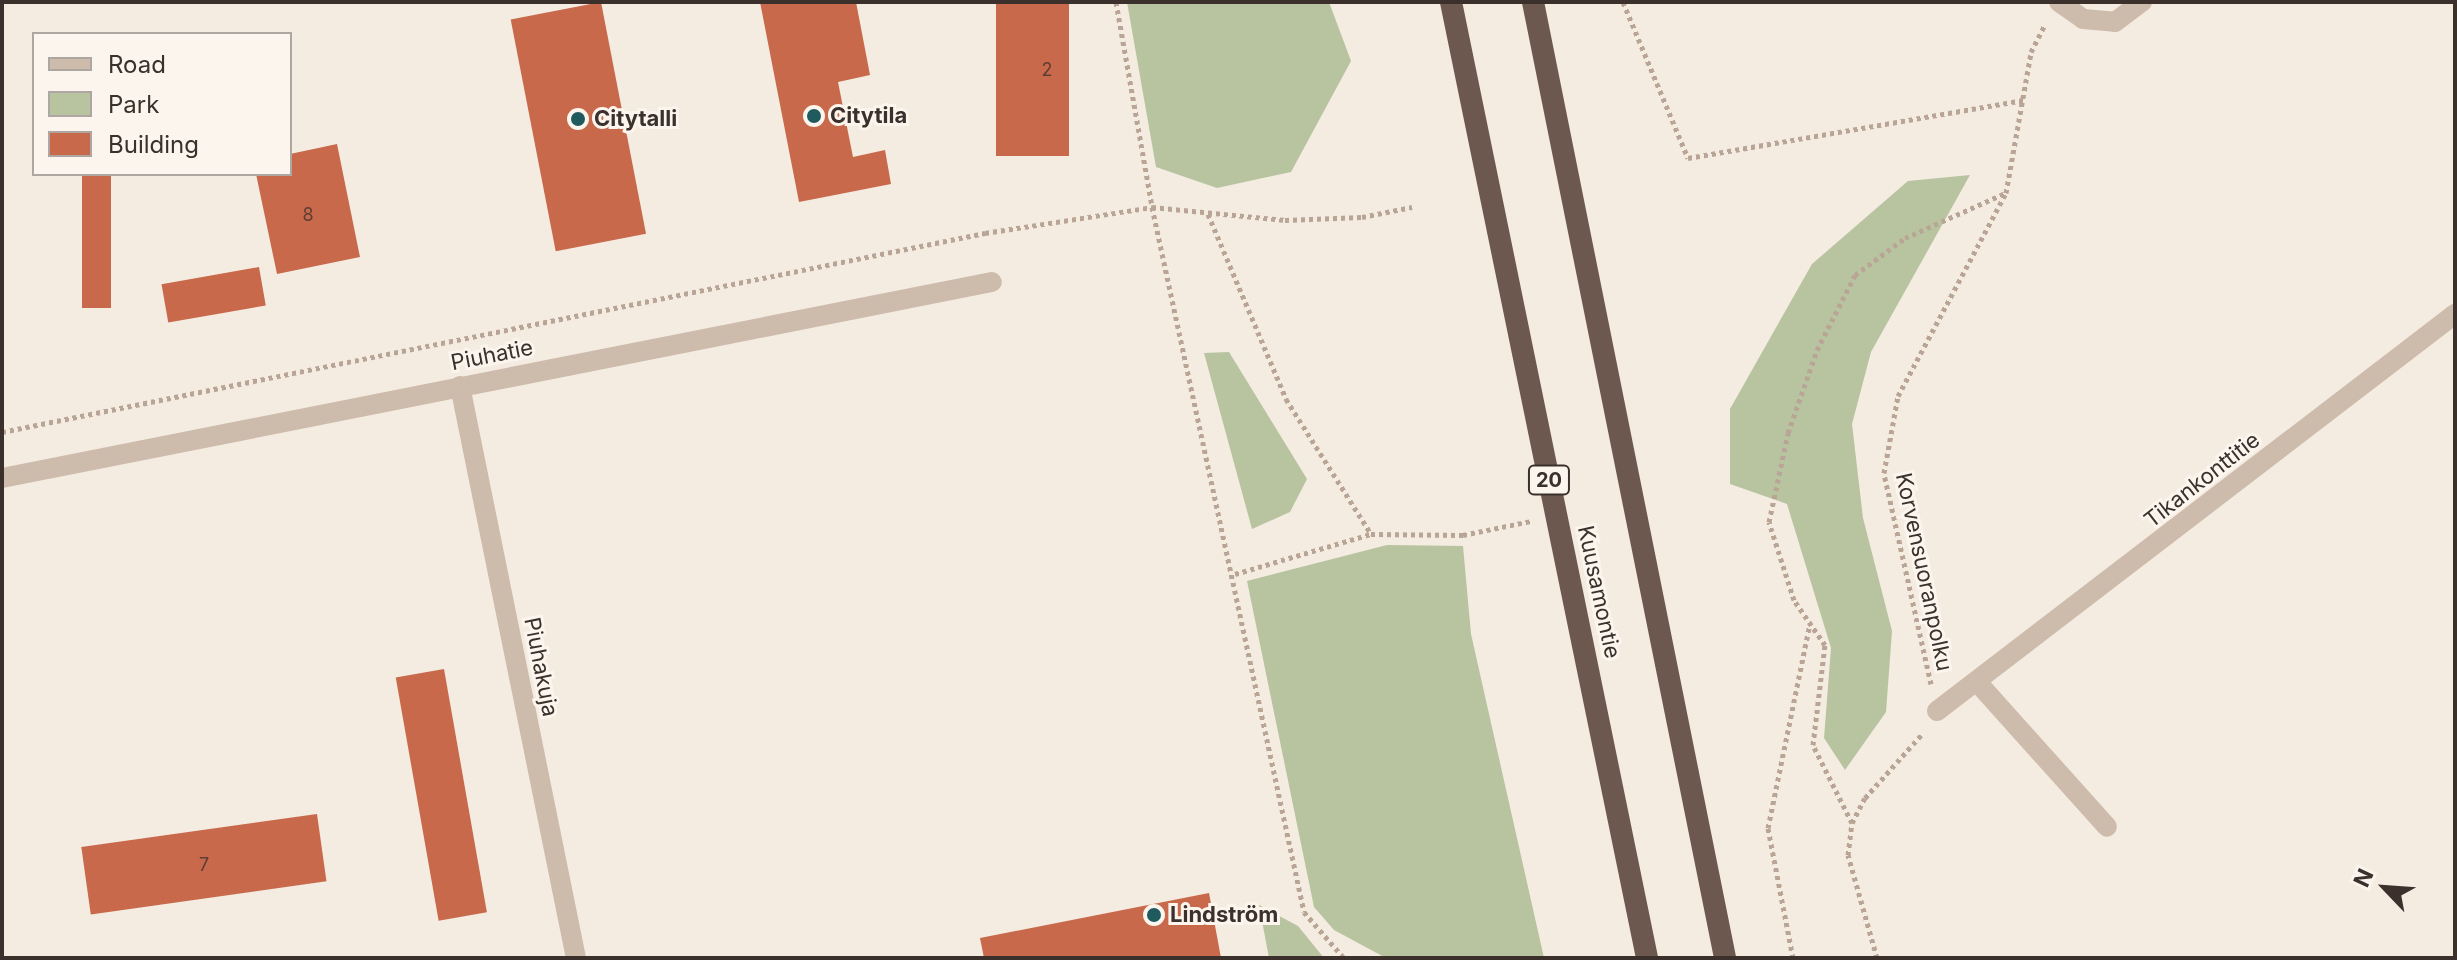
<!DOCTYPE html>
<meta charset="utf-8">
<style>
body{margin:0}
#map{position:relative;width:2457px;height:960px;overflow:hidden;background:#f4ebe1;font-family:Inter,sans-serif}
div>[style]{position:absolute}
.green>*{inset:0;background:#b8c4a0}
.building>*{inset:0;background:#c8694b;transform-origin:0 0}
.path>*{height:5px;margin-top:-2.5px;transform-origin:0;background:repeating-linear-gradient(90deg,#b9a596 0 4px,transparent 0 8px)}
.minor>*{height:20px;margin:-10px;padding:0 10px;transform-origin:10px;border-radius:10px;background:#cdbbac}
.trunk>*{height:22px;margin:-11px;padding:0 11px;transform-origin:11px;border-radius:11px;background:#6c584f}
.dots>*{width:22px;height:22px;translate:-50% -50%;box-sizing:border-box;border:4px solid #fbf5ee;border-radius:50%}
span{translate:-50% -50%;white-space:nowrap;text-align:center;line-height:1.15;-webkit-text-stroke:6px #fbf5ee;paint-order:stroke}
.number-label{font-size:18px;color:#5e3e33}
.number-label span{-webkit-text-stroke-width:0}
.shield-label span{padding:2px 6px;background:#fbf5ee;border:2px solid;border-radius:6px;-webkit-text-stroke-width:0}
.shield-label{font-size:20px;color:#3b302b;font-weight:700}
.poi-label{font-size:22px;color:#3b302b;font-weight:700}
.left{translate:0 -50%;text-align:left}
.street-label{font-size:22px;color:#3b302b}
.frame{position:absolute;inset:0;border:4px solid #3b302b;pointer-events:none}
.legend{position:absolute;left:32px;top:32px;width:260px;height:144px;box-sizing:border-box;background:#fbf5ee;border:2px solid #aea6a0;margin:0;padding:10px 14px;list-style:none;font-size:24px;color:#3b302b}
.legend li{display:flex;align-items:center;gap:16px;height:40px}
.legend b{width:40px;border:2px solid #aea6a0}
.north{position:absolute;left:2345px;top:848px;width:80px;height:80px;-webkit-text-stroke:6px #fbf5ee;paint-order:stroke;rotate:295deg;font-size:22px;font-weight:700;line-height:32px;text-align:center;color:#3b302b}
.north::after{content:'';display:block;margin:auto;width:28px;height:36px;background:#3b302b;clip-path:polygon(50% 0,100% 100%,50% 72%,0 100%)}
</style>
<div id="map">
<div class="green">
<div style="clip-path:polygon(1127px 2px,1329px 2px,1351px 61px,1291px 172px,1217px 188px,1156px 167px)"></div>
<div style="clip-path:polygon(1970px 175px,1871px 352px,1852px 424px,1863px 518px,1892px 631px,1886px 712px,1845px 770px,1824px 738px,1831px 648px,1787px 504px,1730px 484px,1730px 409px,1812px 264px,1908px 181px)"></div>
<div style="clip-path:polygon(1229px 352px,1307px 479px,1290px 512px,1252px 529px,1204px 353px)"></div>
<div style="clip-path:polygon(1387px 545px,1463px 546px,1471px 634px,1544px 958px,1386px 958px,1334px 930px,1314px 907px,1247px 581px)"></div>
<div style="clip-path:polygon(1259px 905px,1298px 926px,1324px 958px,1269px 958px)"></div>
</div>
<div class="building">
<div style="left:601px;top:2px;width:236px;height:92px;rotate:79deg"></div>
<div style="clip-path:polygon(760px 2px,856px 2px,870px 75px,838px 82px,853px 157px,885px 150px,891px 184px,799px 202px)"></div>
<div style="left:996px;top:2px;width:73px;height:154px"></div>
<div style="clip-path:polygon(337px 144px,360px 257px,277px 274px,256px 174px,290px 174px,290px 154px)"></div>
<div style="left:82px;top:174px;width:29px;height:134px"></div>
<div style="left:259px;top:267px;width:39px;height:99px;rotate:80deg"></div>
<div style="left:444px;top:669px;width:247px;height:49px;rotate:80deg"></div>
<div style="left:317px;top:814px;width:68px;height:238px;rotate:82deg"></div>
<div style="clip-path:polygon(1209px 893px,1221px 958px,984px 958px,980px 938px)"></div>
</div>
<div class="path">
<div style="left:1116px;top:2px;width:208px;rotate:80deg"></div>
<div style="left:1152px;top:207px;width:721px;rotate:77.83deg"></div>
<div style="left:1304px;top:912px;width:61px;rotate:49deg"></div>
<div style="left:1623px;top:2px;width:169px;rotate:67.4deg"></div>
<div style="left:1688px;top:158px;width:341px;rotate:-9.8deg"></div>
<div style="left:1208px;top:214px;width:201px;rotate:67.1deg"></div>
<div style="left:1286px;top:399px;width:160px;rotate:57.8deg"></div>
<div style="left:2px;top:432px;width:1003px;rotate:-11.44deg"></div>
<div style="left:985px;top:233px;width:169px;rotate:-8.8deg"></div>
<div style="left:1152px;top:207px;width:134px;rotate:5.6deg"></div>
<div style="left:1285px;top:220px;width:77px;rotate:-2.2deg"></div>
<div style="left:1362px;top:217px;width:51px;rotate:-11.3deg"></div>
<div style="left:1235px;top:574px;width:142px;rotate:-16.4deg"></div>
<div style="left:1371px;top:534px;width:92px;rotate:0.6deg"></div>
<div style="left:1463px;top:535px;width:69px;rotate:-11.6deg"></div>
<div style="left:1931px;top:684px;width:216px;rotate:-102.6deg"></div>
<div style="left:1884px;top:473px;width:78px;rotate:-79.7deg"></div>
<div style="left:1898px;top:396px;width:230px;rotate:-62deg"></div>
<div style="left:2006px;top:193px;width:143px;rotate:-79.9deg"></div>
<div style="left:2031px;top:52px;width:31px;rotate:-63deg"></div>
<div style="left:1852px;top:823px;width:87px;rotate:-116.6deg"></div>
<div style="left:1813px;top:745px;width:101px;rotate:-83.2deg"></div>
<div style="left:1825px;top:645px;width:55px;rotate:-124.6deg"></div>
<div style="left:1794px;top:600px;width:82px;rotate:-107.8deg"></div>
<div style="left:1769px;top:522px;width:91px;rotate:-77.9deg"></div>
<div style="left:1788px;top:433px;width:88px;rotate:-70.7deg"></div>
<div style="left:1817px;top:350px;width:84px;rotate:-63.1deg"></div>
<div style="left:1855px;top:275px;width:62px;rotate:-36.5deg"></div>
<div style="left:1905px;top:238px;width:110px;rotate:-24.2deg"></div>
<div style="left:1793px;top:958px;width:132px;rotate:-100.9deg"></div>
<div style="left:1768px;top:828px;width:209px;rotate:-78.4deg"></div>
<div style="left:1877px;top:958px;width:107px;rotate:-105.7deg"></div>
<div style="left:1848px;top:855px;width:32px;rotate:-83deg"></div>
<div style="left:1852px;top:823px;width:28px;rotate:-63deg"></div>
<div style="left:1865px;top:798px;width:87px;rotate:-48.3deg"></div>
</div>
<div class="minor">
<div style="left:2059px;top:2px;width:29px;rotate:35deg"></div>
<div style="left:2083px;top:19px;width:32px;rotate:5deg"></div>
<div style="left:2115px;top:22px;width:34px;rotate:-37deg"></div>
<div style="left:460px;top:386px;width:584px;rotate:78.54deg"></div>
<div style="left:2px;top:478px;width:1009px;rotate:-11.2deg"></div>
<div style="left:1978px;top:683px;width:193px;rotate:48.1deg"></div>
<div style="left:1937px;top:711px;width:653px;rotate:-37.47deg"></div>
</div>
<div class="trunk">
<div style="left:1451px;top:2px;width:976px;rotate:78.41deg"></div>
<div style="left:1533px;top:2px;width:975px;rotate:78.64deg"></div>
</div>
<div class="dots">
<div style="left:814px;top:116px;background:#1f5a5e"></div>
<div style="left:578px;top:119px;background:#1f5a5e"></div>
<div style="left:1154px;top:915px;background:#1f5a5e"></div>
</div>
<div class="number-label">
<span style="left:1047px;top:70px">2</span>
<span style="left:308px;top:215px">8</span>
<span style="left:204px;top:865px">7</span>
</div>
<div class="shield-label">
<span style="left:1549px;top:480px">20</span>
</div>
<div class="poi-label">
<span class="left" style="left:830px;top:116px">Citytila</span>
<span class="left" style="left:594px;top:119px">Citytalli</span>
<span class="left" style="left:1170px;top:915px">Lindström</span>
</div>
<div class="street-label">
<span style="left:492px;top:355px;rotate:-11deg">Piuhatie</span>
<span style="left:2202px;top:480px;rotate:-38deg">Tikankonttitie</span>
<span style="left:1924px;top:572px;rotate:78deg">Korvensuoranpolku</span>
<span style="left:1599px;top:592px;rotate:78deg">Kuusamontie</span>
<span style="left:541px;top:667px;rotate:79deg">Piuhakuja</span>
</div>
<div class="frame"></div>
<ul class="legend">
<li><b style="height:10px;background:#cdbbac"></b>Road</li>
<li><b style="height:22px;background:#b8c4a0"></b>Park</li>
<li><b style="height:22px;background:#c8694b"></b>Building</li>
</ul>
<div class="north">N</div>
</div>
